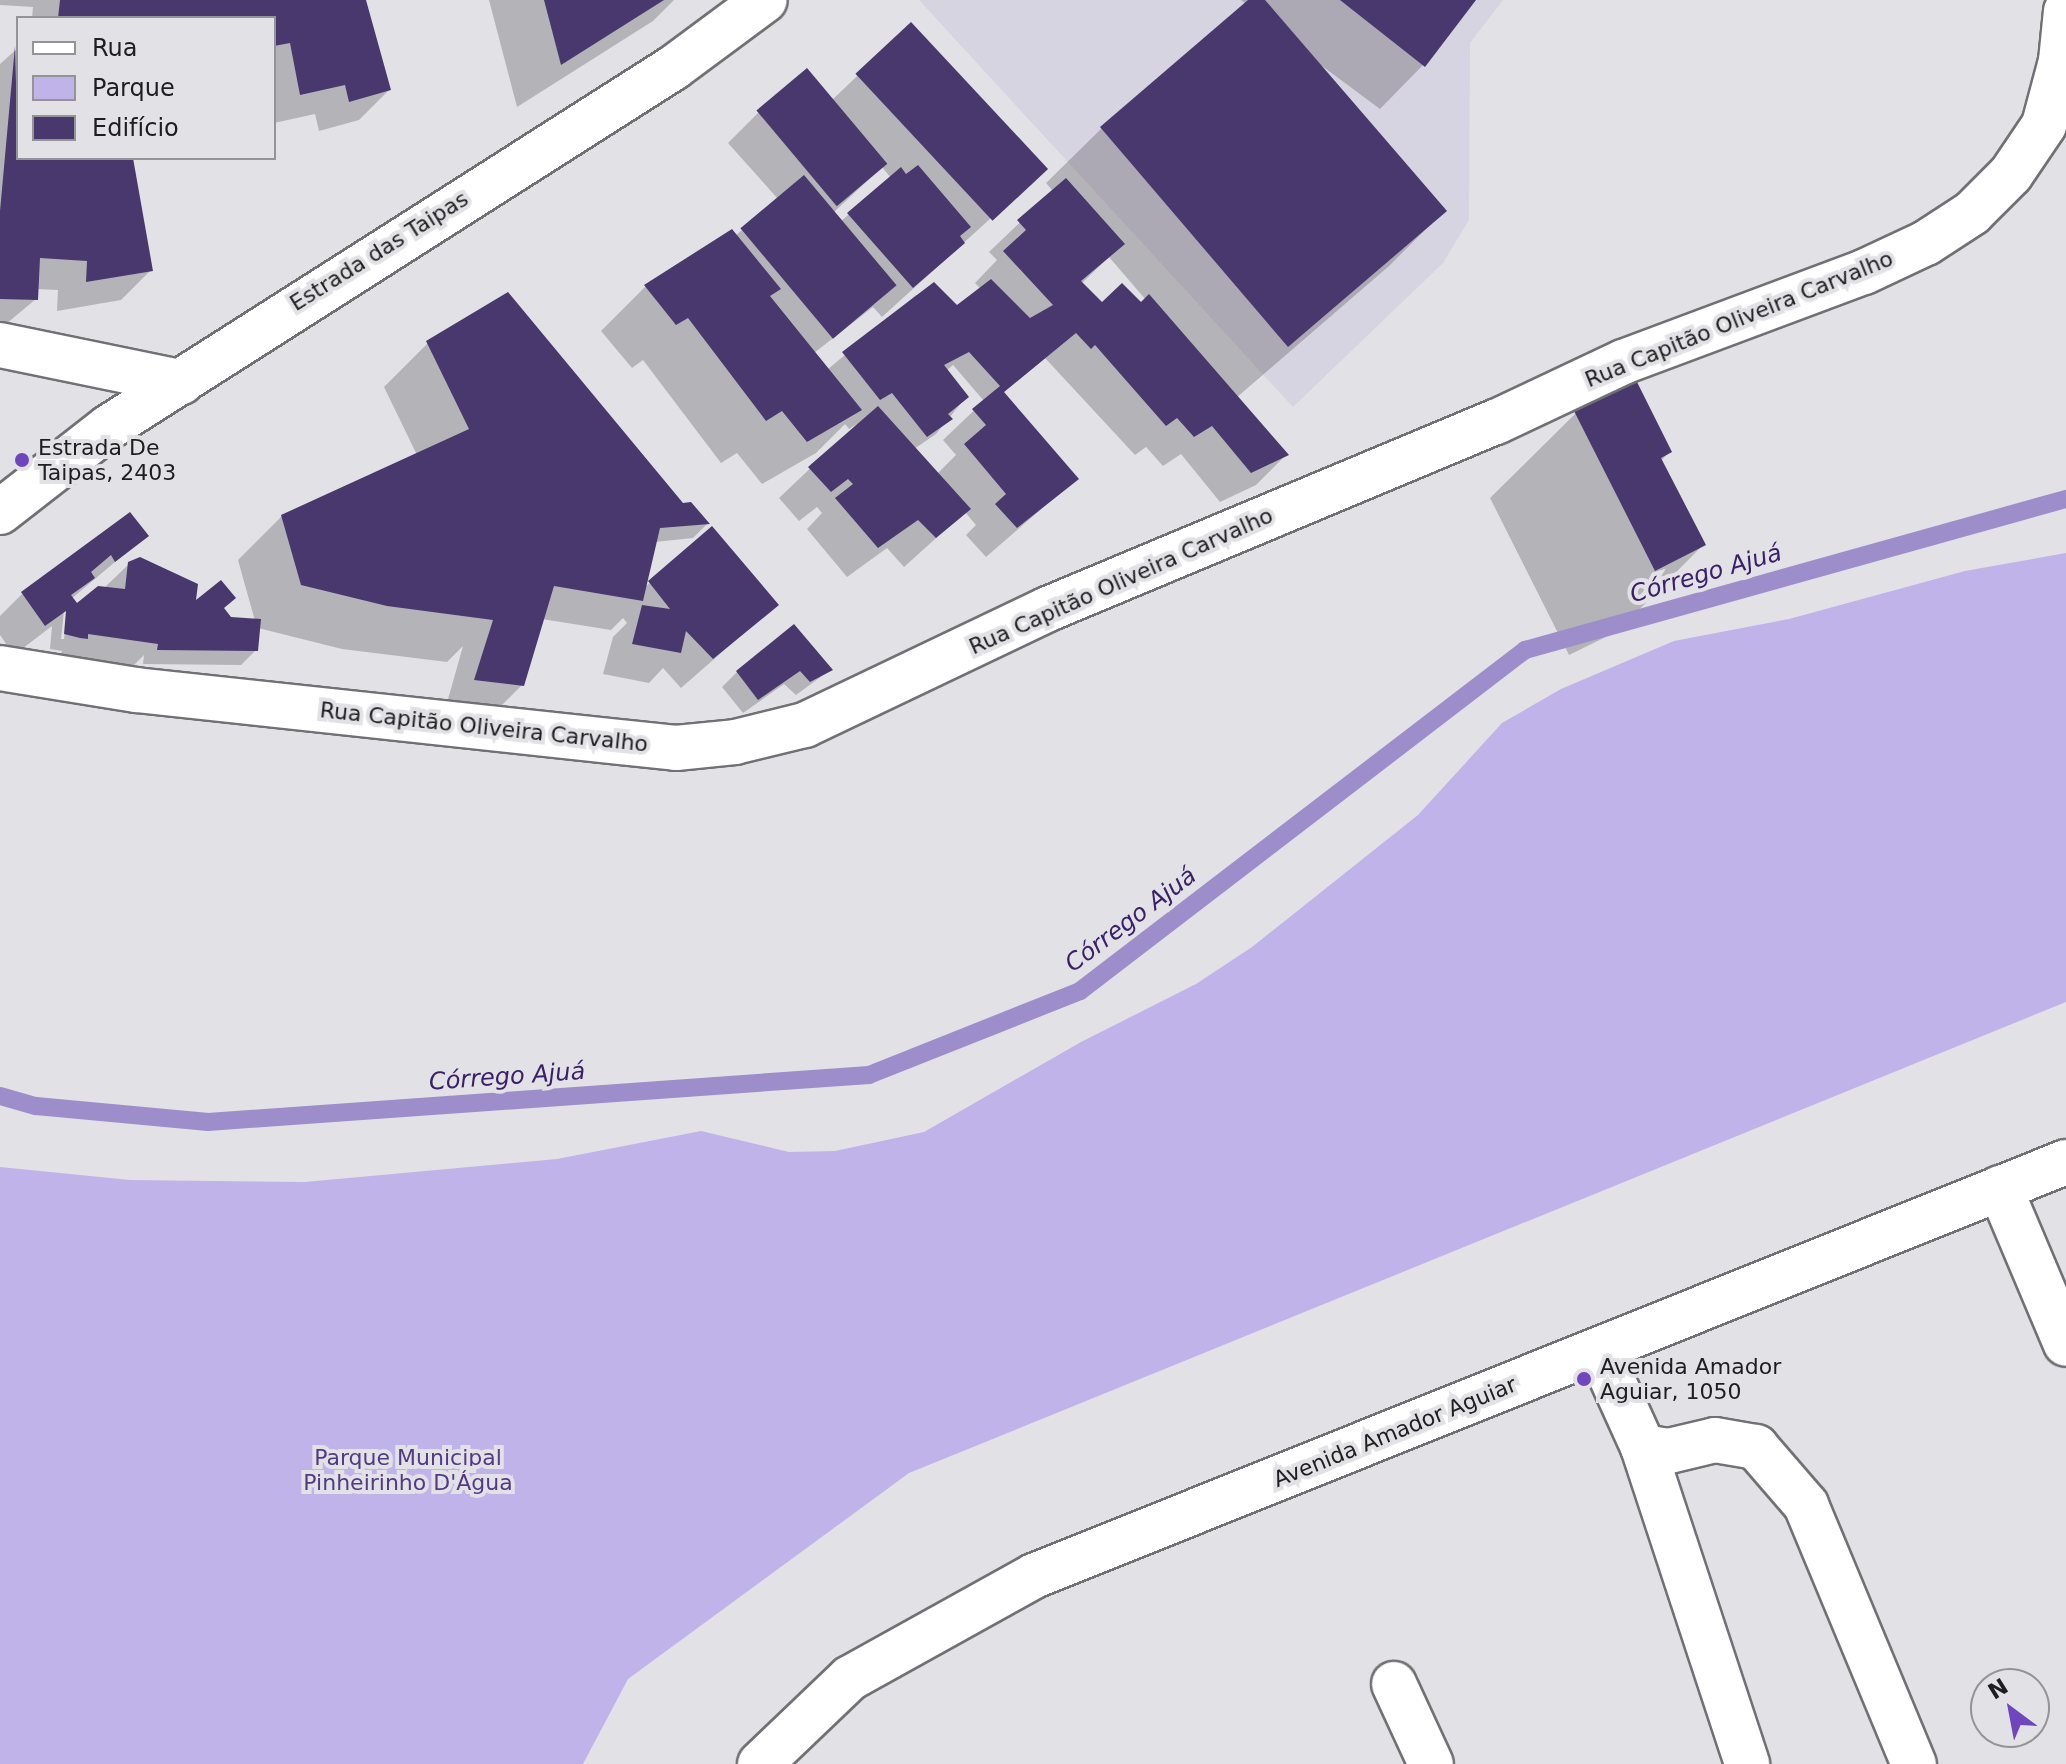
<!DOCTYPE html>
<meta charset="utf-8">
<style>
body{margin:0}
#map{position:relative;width:2066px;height:1764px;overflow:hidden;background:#e2e1e6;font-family:"DejaVu Sans",sans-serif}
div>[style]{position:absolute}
.built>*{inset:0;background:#d7d4e1}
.green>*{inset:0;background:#c0b3ea}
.shadow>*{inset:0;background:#0003}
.stream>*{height:18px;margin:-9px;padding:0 9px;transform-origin:9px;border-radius:9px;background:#9d8ecb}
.building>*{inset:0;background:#48386e;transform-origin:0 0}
.roads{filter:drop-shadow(2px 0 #717075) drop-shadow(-2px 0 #717075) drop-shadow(0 2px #717075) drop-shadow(0 -2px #717075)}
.minor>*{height:44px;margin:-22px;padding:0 22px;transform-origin:22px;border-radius:22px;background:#fff}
.major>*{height:44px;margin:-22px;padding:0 22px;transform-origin:22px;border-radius:22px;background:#fff}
.dots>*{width:22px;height:22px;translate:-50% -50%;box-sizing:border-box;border:4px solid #e2e1e6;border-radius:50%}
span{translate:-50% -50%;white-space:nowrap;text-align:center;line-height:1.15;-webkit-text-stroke:8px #e2e1e6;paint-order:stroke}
.street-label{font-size:22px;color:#1e1d1f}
.poi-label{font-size:22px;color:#1e1d1f}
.left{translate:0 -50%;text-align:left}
.park-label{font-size:22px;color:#523a85}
.water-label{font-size:24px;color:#3a2068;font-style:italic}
.legend{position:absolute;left:16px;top:16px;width:260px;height:144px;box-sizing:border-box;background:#e2e1e6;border:2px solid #949396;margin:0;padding:10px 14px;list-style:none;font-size:24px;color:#1e1d1f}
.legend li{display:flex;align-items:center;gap:16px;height:40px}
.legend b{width:40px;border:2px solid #949396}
.north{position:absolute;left:1970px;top:1668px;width:80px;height:80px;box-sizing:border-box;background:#e2e1e6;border:2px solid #949396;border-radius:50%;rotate:328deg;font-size:22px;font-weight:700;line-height:32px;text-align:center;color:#1e1d1f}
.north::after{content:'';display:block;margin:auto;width:28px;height:36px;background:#7046be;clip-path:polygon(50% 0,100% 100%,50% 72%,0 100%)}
</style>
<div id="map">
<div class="built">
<div style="clip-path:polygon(919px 0,1503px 0,1470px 43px,1469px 220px,1443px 263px,1293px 407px)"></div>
</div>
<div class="green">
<div style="clip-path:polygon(2066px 553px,2066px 1002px,909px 1473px,628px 1679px,583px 1764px,0 1764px,0 1167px,130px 1180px,305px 1182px,557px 1159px,701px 1131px,789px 1152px,835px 1151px,924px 1132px,1081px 1042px,1196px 984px,1252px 947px,1418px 815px,1502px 723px,1561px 689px,1674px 641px,1789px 619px,1965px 571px)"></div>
</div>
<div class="shadow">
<div style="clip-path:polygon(0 0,364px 0,389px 90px,359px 120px,319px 131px,315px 114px,274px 123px,274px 18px,32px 18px,33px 7px,0 5px)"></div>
<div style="clip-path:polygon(489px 0,674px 0,653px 21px,517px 107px)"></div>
<div style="clip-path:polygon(evenodd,1241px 0,1474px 0,1423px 65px,1380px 109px,1314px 60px,1444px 211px,1389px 266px,1236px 398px,1286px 455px,1256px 485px,1220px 502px,1181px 454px,1163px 466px,1146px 447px,1135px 455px,1045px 358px,1003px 393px,1076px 479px,986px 557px,966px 535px,976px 525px,965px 512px,904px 567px,887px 548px,847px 577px,807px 529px,822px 513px,817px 507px,799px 521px,779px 498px,857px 424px,849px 429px,845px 424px,816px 453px,762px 484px,737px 453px,721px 463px,643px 360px,632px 368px,601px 331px,645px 287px,732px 232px,735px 236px,778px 199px,728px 143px,758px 113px,832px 100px,911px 25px,1045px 169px,882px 317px,873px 307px,814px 353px,827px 370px,916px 295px,956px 308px,981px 289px,975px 283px,997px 260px,989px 252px,1053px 191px,1046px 183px,1102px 128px,1246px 4px,1241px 0,882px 167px,891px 178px,840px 222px,833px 213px,882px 167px,1241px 0,1109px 257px,1146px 300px,1141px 305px,1102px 304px,1081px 284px,1109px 257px,1241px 0,953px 365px,984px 401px,943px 440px,956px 455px,937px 474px,914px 449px,936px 434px,966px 397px,946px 371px,953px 365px)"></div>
<div style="clip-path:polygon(18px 48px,18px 158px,131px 158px,151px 270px,121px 300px,57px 311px,58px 290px,36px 289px,36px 299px,0 329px,0 64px)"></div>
<div style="clip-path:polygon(evenodd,428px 343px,707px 524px,693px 538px,655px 542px,644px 588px,712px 528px,776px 605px,681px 688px,663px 668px,649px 683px,603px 674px,613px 637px,627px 623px,623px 618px,611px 630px,542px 619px,522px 685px,492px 715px,445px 710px,463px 646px,447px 662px,342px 649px,258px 628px,256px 650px,241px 665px,143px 664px,144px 655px,126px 673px,59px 663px,62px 651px,50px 649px,52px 626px,14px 655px,0 635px,0 616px,22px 594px,130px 514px,146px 536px,71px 599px,76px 605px,104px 588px,129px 564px,193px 604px,222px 609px,230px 619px,255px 621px,238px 560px,282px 516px,417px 455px,384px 387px,428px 343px,64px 611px,68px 611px,64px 639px,61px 639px,64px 611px)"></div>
<div style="clip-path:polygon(1576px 413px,1670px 451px,1661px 461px,1703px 545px,1618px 631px,1569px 655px,1490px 498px)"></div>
<div style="clip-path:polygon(830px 670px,796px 695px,784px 684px,743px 713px,722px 687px,737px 672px)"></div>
</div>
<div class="stream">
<div style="left:0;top:1096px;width:37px;rotate:16deg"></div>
<div style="left:36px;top:1106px;width:173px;rotate:5.3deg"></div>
<div style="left:208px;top:1122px;width:663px;rotate:-4.07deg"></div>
<div style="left:869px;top:1075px;width:227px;rotate:-21.7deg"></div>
<div style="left:1080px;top:991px;width:561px;rotate:-37.46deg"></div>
<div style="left:1525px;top:650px;width:562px;rotate:-15.6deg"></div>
</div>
<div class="building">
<div style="clip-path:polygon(60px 0,366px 0,391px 90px,349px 102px,345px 85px,300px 95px,290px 43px,274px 46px,274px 18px,58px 18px)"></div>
<div style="clip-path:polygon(544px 0,664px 0,561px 65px)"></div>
<div style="clip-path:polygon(1248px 0,1265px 0,1447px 211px,1288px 347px,1100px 127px)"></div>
<div style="clip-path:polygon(1340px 0,1476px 0,1425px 67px)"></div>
<div style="left:911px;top:22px;width:201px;height:76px;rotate:47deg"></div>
<div style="clip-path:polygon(15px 46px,18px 158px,133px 158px,153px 271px,86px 282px,87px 261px,40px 258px,38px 300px,0 299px,0 211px)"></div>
<div style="left:807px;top:68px;width:125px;height:66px;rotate:50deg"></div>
<div style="clip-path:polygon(918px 165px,971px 227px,960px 236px,965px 243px,913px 288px,847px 213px,901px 167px,906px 174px)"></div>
<div style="left:804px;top:175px;width:144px;height:83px;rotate:50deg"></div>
<div style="clip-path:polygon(1066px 178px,1125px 244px,1081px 281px,1102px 302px,1122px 283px,1141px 302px,1149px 294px,1289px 455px,1251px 473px,1212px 426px,1194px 437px,1177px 418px,1166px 426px,1095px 345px,1091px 349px,1076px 333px,1004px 392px,1079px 479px,1017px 528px,995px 504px,1006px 494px,964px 444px,986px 425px,972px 409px,1000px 386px,969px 352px,944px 365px,969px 397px,948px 414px,953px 419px,927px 437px,892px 393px,880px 400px,842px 352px,934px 282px,957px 305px,991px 279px,1030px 318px,1053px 305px,1003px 251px,1026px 230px,1017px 220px)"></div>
<div style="clip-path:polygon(732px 229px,781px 289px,770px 296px,862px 410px,807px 442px,782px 411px,766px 421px,688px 318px,676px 325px,644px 285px)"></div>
<div style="clip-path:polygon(508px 292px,683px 503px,691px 502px,710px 524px,660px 528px,643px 601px,554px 586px,524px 686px,474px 680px,493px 620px,387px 606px,301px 585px,281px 515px,469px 429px,426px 341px)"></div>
<div style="clip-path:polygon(1636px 380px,1672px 452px,1661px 458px,1706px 545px,1655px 571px,1574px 411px)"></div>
<div style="clip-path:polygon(878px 406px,971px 509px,936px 538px,918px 520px,878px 548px,835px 498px,853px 484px,848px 479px,831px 492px,808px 467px)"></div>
<div style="clip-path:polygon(130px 512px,149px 536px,115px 562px,111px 555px,91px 572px,95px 578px,71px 595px,77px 603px,98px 586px,125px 589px,128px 562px,140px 557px,198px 584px,196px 600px,221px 580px,236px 598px,224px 608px,231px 617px,261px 619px,258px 651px,157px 650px,158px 644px,88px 634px,88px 639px,80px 638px,64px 634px,66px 611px,45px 626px,21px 592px)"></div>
<div style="clip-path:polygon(712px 526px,779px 605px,713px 659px,686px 631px,681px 653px,632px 644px,642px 605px,670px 609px,648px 581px)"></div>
<div style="clip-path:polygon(794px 624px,833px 670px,810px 682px,800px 671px,758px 700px,736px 671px)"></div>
</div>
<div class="roads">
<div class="minor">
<div style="left:0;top:345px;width:185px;rotate:11.6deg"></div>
<div style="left:0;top:668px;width:138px;rotate:9.2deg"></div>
<div style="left:136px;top:690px;width:543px;rotate:6.13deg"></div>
<div style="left:676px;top:748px;width:59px;rotate:-5.8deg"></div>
<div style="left:735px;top:742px;width:72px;rotate:-13.7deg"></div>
<div style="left:805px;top:725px;width:269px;rotate:-25.5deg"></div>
<div style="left:1048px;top:609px;width:485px;rotate:-22.7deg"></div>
<div style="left:1496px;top:422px;width:140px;rotate:-25.3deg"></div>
<div style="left:1623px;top:362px;width:257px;rotate:-20.5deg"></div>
<div style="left:1864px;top:272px;width:68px;rotate:-25.1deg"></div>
<div style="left:1926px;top:243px;width:55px;rotate:-33.1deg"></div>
<div style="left:1972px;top:213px;width:55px;rotate:-45deg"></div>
<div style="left:2011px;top:174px;width:59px;rotate:-56deg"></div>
<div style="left:2044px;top:125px;width:66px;rotate:-75.1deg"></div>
<div style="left:2061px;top:61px;width:50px;rotate:-84.3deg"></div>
<div style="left:2000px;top:1188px;width:169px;rotate:67.1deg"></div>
<div style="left:1599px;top:1350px;width:107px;rotate:65.6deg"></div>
<div style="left:1643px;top:1447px;width:26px;rotate:9deg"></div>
<div style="left:1669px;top:1451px;width:47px;rotate:-13.4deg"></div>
<div style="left:1715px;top:1440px;width:42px;rotate:9.7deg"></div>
<div style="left:1756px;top:1447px;width:77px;rotate:49.2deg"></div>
<div style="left:1806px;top:1505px;width:281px;rotate:67.4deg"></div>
<div style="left:1643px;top:1447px;width:334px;rotate:71.8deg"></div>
<div style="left:1394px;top:1684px;width:88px;rotate:65.2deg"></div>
<div style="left:760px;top:1764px;width:124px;rotate:-43.7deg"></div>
<div style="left:850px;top:1678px;width:210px;rotate:-29deg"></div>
<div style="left:1034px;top:1576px;width:1112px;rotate:-21.86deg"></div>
</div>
<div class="major">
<div style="left:0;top:512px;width:138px;rotate:-37.9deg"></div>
<div style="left:109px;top:427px;width:669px;rotate:-32.48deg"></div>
<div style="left:673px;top:68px;width:114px;rotate:-36.5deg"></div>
</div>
</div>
<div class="dots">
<div style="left:22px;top:460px;background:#7046be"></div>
<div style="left:1584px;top:1379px;background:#7046be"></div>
</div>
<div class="street-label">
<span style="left:379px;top:251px;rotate:-32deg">Estrada das Taipas</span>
<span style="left:1739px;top:319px;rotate:-22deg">Rua Capitão Oliveira Carvalho</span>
<span style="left:1121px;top:581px;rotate:-24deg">Rua Capitão Oliveira Carvalho</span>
<span style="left:484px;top:727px;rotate:6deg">Rua Capitão Oliveira Carvalho</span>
<span style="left:1395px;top:1432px;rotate:-22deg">Avenida Amador Aguiar</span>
</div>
<div class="poi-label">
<span class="left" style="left:38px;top:460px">Estrada De<br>Taipas, 2403</span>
<span class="left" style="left:1600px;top:1379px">Avenida Amador<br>Aguiar, 1050</span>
</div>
<div class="park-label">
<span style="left:408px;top:1470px">Parque Municipal<br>Pinheirinho D'Água</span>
</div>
<div class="water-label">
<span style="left:1706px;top:574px;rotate:-16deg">Córrego Ajuá</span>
<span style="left:1131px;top:920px;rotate:-37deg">Córrego Ajuá</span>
<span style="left:507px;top:1077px;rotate:-4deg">Córrego Ajuá</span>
</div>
<ul class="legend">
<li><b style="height:10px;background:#fff"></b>Rua</li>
<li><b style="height:22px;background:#c0b3ea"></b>Parque</li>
<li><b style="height:22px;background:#48386e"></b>Edifício</li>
</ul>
<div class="north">N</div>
</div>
